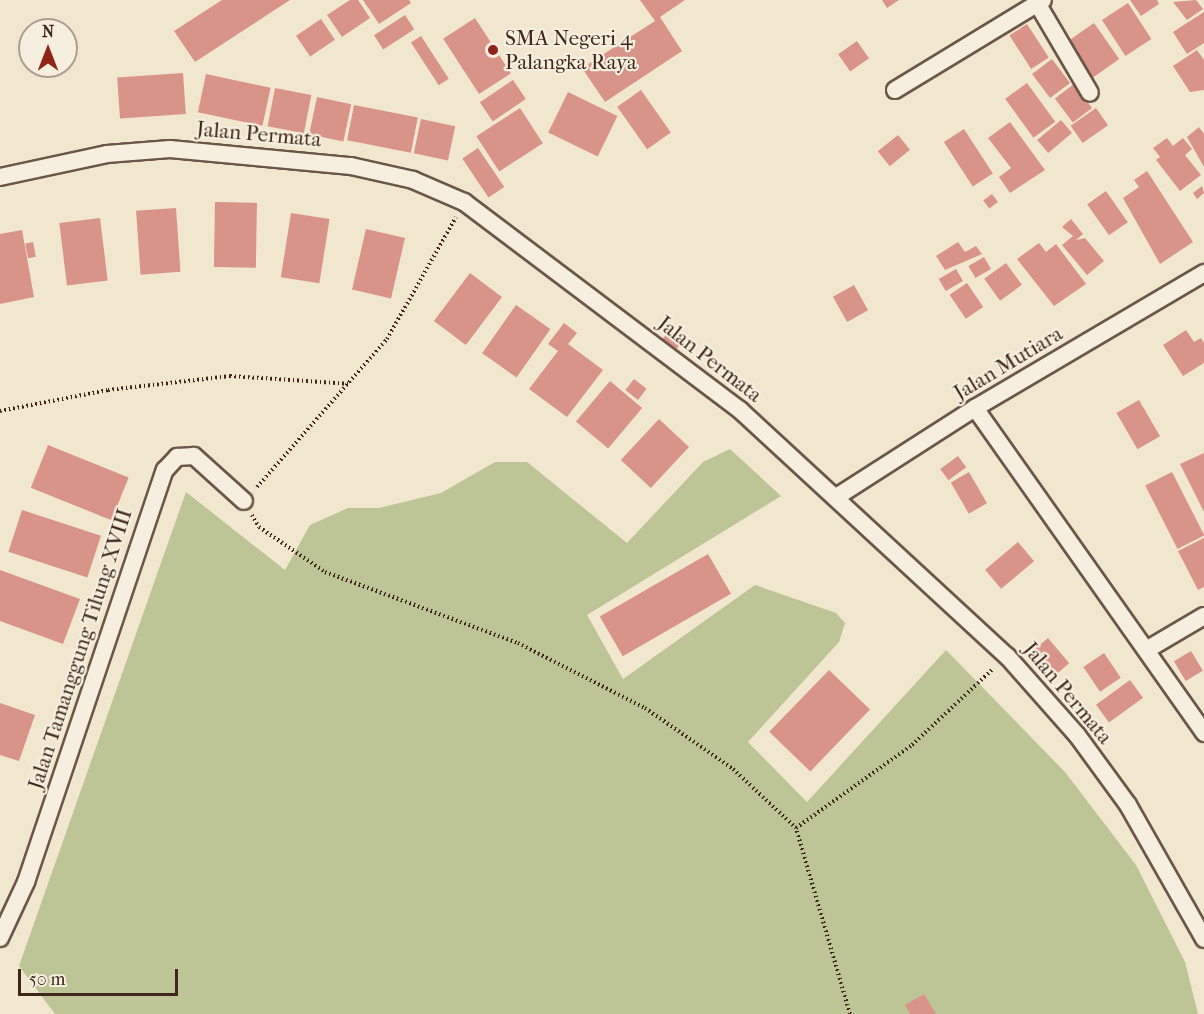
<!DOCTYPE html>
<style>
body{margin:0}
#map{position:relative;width:1204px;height:1014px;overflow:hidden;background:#f1e7ce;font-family:"IM FELL French Canon",serif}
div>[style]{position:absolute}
.green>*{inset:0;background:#bdc496}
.building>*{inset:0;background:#d99489;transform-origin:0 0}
.path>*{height:4px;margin-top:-2px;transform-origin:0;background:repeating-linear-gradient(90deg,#3e271a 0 1.5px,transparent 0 4.5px)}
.roads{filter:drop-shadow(2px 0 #6b5747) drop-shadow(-2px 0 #6b5747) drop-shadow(0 2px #6b5747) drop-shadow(0 -2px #6b5747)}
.street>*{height:16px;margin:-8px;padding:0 8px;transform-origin:8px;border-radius:8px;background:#f6efdf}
.dots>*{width:16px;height:16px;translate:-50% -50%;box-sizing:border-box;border:3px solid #f6efdf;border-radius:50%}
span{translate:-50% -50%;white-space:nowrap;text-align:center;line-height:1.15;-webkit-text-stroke:4.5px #f6efdf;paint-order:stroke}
.poi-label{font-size:21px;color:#3e271a}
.left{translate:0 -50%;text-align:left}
.street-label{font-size:21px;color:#3e271a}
.north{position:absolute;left:18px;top:18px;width:60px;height:60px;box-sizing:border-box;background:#f6efdf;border:2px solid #ac9f90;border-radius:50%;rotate:0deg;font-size:16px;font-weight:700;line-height:24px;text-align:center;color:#3e271a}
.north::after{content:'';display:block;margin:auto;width:21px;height:27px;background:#8f2418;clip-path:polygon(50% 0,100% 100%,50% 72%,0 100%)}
.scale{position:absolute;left:18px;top:969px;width:160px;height:27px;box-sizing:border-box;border:3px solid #3e271a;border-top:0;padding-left:8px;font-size:18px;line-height:21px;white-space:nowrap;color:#3e271a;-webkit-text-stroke:4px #f6efdf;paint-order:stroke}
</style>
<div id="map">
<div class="green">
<div style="clip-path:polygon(730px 449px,781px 496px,587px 615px,623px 679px,755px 585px,836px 613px,845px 623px,839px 642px,748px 742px,807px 802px,946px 650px,1065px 772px,1136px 865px,1185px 962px,1198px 1014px,55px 1014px,19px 966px,186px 492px,285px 570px,310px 525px,348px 508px,379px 508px,441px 493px,495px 462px,527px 462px,627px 543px,703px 462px)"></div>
</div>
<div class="building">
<div style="clip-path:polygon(222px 0,290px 0,195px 62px,174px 31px)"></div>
<div style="clip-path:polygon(350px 0,358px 0,370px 18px,342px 37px,327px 15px)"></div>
<div style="clip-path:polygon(363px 0,409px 0,411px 3px,379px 24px)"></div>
<div style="clip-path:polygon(640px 0,685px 0,660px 17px,682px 51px,605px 102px,582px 68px,655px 21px)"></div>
<div style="clip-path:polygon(882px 0,899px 0,887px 8px)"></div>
<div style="clip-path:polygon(1130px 0,1157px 0,1159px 4px,1141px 16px)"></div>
<div style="clip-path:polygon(1196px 0,1203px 9px,1187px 20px,1173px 2px)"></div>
<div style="left:1128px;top:3px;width:43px;height:31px;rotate:57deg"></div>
<div style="clip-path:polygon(1204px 12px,1204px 43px,1187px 54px,1173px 32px)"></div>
<div style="left:405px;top:15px;width:17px;height:37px;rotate:57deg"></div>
<div style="left:475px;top:18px;width:66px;height:38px;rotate:57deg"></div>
<div style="left:321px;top:19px;width:25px;height:30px;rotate:56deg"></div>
<div style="left:1094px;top:23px;width:44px;height:32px;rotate:55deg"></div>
<div style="left:1027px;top:24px;width:40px;height:21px;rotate:57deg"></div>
<div style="left:421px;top:36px;width:51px;height:12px;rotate:57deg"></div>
<div style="left:857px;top:41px;width:21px;height:23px;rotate:55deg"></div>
<div style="clip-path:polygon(1197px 50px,1204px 60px,1204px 90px,1190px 92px,1173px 66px)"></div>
<div style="left:1052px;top:59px;width:30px;height:25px;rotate:53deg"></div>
<div style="left:183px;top:73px;width:41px;height:66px;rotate:86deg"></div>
<div style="left:206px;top:74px;width:66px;height:39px;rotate:12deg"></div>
<div style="left:513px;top:80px;width:23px;height:40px;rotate:56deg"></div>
<div style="left:1027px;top:83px;width:48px;height:27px;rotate:54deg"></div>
<div style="left:1074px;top:84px;width:30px;height:24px;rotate:53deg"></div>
<div style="left:275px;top:88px;width:37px;height:39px;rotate:11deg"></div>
<div style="left:641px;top:90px;width:52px;height:29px;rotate:55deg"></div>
<div style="left:568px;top:92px;width:55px;height:45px;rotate:26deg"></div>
<div style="left:317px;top:97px;width:35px;height:38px;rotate:12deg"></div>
<div style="left:354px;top:105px;width:65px;height:36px;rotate:11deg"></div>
<div style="left:520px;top:108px;width:42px;height:52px;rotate:57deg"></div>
<div style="left:1096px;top:108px;width:21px;height:31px;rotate:55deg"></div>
<div style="left:421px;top:119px;width:35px;height:35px;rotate:12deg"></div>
<div style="left:1061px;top:120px;width:17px;height:31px;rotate:50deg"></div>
<div style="clip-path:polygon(1010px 122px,1045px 170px,1010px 193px,999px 177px,1011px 168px,988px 138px)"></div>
<div style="clip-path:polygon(1199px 127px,1204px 134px,1204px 167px,1187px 137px)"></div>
<div style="left:964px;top:129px;width:53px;height:24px;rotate:57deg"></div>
<div style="left:898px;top:135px;width:19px;height:26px;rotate:51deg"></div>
<div style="clip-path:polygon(1167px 138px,1173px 146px,1183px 138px,1192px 149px,1185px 155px,1201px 175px,1180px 191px,1156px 160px,1160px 157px,1153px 148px)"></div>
<div style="left:478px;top:148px;width:47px;height:19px;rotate:56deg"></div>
<div style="clip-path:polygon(1147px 171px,1193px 242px,1160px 264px,1123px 198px,1139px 187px,1134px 180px)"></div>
<div style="clip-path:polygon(1202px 186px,1204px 193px,1197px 199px,1193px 193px)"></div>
<div style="left:1106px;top:191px;width:38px;height:23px;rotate:55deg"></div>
<div style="left:992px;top:194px;width:10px;height:11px;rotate:53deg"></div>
<div style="left:215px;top:202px;width:42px;height:65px;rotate:1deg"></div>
<div style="left:176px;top:208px;width:64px;height:40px;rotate:86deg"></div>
<div style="left:291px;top:213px;width:39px;height:65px;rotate:9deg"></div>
<div style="left:100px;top:218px;width:63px;height:41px;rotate:83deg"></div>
<div style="clip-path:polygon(1071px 219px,1083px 234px,1076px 240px,1085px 238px,1104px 261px,1087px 275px,1062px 245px,1073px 236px,1062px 227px)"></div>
<div style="left:366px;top:229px;width:40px;height:62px;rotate:13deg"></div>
<div style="clip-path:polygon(22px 230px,34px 297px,0 304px,0 234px)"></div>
<div style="left:33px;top:242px;width:15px;height:8px;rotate:79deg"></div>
<div style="clip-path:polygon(958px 242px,965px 252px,976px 246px,982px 254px,945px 270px,936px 256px)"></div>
<div style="clip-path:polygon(1039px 243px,1046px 252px,1056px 244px,1086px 284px,1054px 306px,1017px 259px)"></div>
<div style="left:984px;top:257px;width:14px;height:18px;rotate:60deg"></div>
<div style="left:1006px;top:263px;width:27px;height:27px;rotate:54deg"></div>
<div style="left:956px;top:269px;width:14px;height:20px;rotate:60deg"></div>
<div style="left:470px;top:273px;width:40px;height:60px;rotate:37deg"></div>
<div style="left:967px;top:283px;width:29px;height:21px;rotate:56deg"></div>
<div style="left:854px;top:285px;width:29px;height:24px;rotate:61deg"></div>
<div style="left:516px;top:305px;width:42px;height:59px;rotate:35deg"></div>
<div style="clip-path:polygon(564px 323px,577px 333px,568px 344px,603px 370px,567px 417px,529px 389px,558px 351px,548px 344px)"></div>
<div style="left:671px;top:329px;width:17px;height:16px;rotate:40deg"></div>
<div style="clip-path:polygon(1186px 330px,1194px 342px,1201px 338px,1204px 343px,1204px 363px,1183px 376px,1163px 345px)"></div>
<div style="left:634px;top:379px;width:16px;height:14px;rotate:38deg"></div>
<div style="left:610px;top:381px;width:42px;height:53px;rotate:40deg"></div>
<div style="left:1139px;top:400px;width:42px;height:26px;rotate:60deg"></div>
<div style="left:659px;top:419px;width:41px;height:56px;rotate:43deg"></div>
<div style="left:48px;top:445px;width:87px;height:46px;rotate:22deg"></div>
<div style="clip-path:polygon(1204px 453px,1204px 512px,1180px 464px)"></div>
<div style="left:958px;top:456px;width:14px;height:22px;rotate:54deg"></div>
<div style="left:969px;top:472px;width:36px;height:21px;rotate:60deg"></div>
<div style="left:1172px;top:472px;width:71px;height:30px;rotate:63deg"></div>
<div style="left:22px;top:510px;width:83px;height:44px;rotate:18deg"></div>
<div style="clip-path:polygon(1204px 538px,1204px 587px,1198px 590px,1178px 551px)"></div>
<div style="left:1018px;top:542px;width:25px;height:43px;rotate:50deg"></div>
<div style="left:708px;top:554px;width:46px;height:125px;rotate:60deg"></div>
<div style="clip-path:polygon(0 570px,80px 599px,63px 644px,0 621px)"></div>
<div style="left:1048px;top:638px;width:33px;height:24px;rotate:50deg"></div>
<div style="left:1191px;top:651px;width:23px;height:20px;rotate:59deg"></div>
<div style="left:1104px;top:653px;width:30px;height:25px;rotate:56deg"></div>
<div style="left:829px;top:670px;width:57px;height:86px;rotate:44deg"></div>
<div style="left:1130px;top:680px;width:22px;height:42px;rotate:54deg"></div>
<div style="clip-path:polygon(0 703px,35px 715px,19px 761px,0 755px)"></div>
<div style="clip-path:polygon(924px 994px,936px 1014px,910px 1014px,905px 1005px)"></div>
</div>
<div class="path">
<div style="left:0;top:411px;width:110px;rotate:-11deg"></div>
<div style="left:108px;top:390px;width:123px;rotate:-6.5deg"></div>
<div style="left:230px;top:376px;width:121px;rotate:3.8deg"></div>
<div style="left:257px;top:487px;width:197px;rotate:-48.7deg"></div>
<div style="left:387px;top:339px;width:140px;rotate:-60.5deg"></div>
<div style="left:252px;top:515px;width:14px;rotate:60deg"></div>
<div style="left:259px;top:527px;width:80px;rotate:34.3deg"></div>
<div style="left:325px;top:572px;width:206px;rotate:20.2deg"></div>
<div style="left:518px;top:643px;width:143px;rotate:27.1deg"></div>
<div style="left:645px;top:708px;width:107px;rotate:34.7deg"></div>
<div style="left:733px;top:769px;width:86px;rotate:43.1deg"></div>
<div style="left:850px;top:1014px;width:194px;rotate:-106.2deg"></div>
<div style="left:796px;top:828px;width:143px;rotate:-35.6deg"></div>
<div style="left:912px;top:745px;width:112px;rotate:-43.2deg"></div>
</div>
<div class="roads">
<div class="street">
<div style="left:1037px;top:3px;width:104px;rotate:59.5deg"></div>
<div style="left:895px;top:90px;width:173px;rotate:-31.3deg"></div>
<div style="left:0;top:177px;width:109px;rotate:-12.1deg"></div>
<div style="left:107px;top:154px;width:63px;rotate:-4.5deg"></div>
<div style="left:170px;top:149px;width:182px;rotate:5.4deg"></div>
<div style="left:351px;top:166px;width:64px;rotate:12.7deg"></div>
<div style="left:413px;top:180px;width:56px;rotate:23.3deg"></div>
<div style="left:464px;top:202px;width:346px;rotate:37deg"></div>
<div style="left:740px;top:410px;width:363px;rotate:42.7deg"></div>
<div style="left:1007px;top:656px;width:106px;rotate:48.5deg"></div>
<div style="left:1077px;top:735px;width:87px;rotate:53.9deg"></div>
<div style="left:1128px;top:805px;width:154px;rotate:60.4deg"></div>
<div style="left:975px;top:408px;width:398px;rotate:54.8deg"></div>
<div style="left:838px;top:496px;width:163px;rotate:-32.7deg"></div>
<div style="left:975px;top:408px;width:266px;rotate:-30.5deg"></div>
<div style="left:1148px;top:649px;width:65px;rotate:-30.5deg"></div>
<div style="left:0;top:938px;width:62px;rotate:-65.1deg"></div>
<div style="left:26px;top:882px;width:435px;rotate:-71.4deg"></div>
<div style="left:165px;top:470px;width:18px;rotate:-47deg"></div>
<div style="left:177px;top:457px;width:17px;rotate:-3deg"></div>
<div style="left:194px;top:456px;width:67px;rotate:42deg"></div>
</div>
</div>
<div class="dots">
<div style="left:493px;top:50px;background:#8f2418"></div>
</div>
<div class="poi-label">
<span class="left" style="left:505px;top:50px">SMA Negeri 4<br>Palangka Raya</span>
</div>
<div class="street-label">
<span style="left:259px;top:134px;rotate:5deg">Jalan Permata</span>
<span style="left:710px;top:359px;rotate:38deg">Jalan Permata</span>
<span style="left:1008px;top:363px;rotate:-31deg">Jalan Mutiara</span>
<span style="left:80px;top:649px;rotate:-72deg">Jalan Tamanggung Tilung XVIII</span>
<span style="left:1068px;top:693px;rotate:50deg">Jalan Permata</span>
</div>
<div class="north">N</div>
<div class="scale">50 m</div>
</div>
